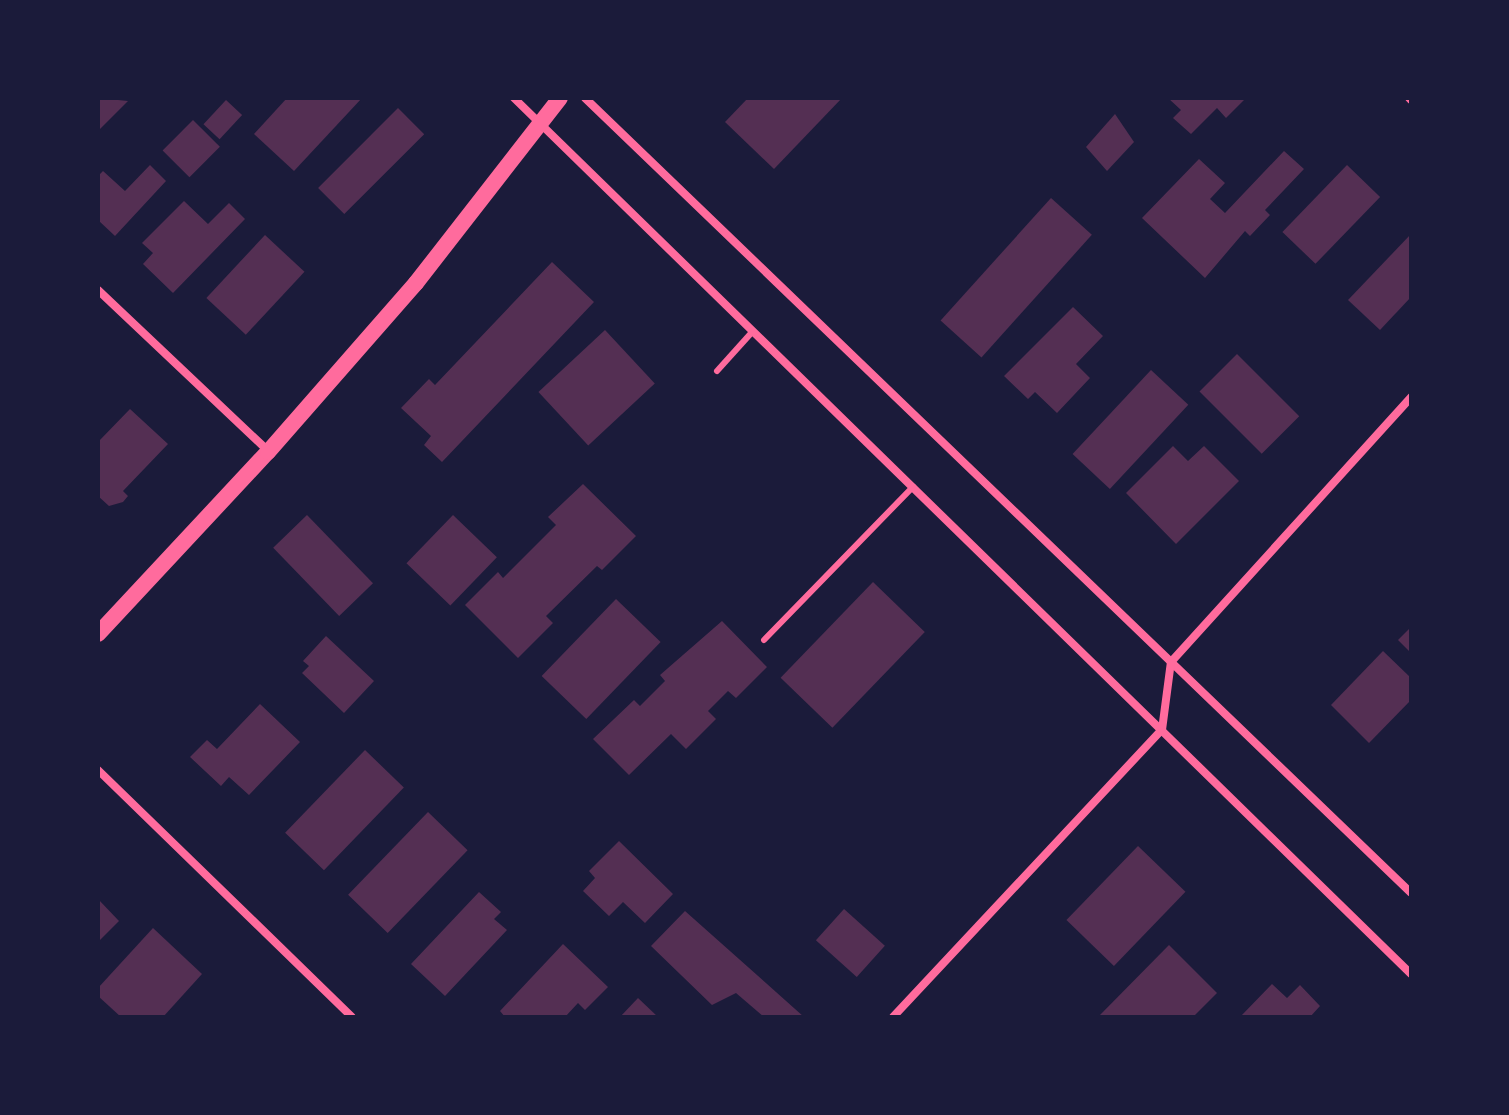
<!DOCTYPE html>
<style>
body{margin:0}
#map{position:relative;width:1509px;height:1115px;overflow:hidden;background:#1b1b3a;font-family:"DejaVu Sans",sans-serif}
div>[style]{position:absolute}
.building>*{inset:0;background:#542f53;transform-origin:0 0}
.service>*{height:6px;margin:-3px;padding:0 3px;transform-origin:3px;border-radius:3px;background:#ff6b9d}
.minor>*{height:8px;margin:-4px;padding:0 4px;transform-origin:4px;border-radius:4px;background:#ff6b9d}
.secondary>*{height:16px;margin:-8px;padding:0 8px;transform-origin:8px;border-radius:8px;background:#ff6b9d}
span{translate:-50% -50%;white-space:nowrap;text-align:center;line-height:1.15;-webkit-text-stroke:6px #1b1b3a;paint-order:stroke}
.frame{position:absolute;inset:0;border:100px solid #1b1b3a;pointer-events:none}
</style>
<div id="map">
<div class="building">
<div style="clip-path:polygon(98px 98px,128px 101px,98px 131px)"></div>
<div style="clip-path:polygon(287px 98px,362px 98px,294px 171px,254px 134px)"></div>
<div style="clip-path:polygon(748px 98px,842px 98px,774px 169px,725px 122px)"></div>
<div style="clip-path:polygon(1168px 98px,1246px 98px,1226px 118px,1217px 108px,1191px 134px,1173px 118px,1181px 110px)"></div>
<div style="left:226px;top:100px;width:22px;height:33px;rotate:43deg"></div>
<div style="left:398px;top:108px;width:37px;height:113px;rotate:45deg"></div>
<div style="clip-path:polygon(1115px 114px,1134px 142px,1107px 171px,1086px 147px)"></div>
<div style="left:193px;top:120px;width:38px;height:43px;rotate:45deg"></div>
<div style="clip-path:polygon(1284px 151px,1304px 169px,1265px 210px,1270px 215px,1250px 236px,1245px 231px,1205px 278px,1142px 218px,1199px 159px,1225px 183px,1210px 199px,1225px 213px)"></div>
<div style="clip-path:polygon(150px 165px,166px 181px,115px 236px,98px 220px,98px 176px,103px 171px,125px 191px)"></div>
<div style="left:1347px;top:165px;width:46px;height:93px;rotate:44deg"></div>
<div style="left:1051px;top:198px;width:55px;height:165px;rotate:42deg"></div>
<div style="clip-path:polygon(184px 201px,208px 224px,229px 203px,245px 219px,173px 293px,143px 264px,153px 253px,142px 243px)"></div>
<div style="clip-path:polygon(1411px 234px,1411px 297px,1380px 330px,1348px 300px)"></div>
<div style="left:265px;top:235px;width:54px;height:86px;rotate:43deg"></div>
<div style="clip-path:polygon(552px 262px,594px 302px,442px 462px,424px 445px,431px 436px,401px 408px,429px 379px,435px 385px)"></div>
<div style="clip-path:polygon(1073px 307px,1103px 336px,1076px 364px,1090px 378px,1057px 413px,1035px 392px,1028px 399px,1004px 376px)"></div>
<div style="left:605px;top:330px;width:73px;height:91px;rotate:47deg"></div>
<div style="left:1237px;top:354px;width:88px;height:53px;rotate:45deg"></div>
<div style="left:1151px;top:370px;width:51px;height:115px;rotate:43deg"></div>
<div style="clip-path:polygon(130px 409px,168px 444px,123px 491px,128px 496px,123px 502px,109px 506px,98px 496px,98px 442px)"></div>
<div style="clip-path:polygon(1173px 446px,1188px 461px,1204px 446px,1239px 481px,1176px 544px,1126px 493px)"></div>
<div style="clip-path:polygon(583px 484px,636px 536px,602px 570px,597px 566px,546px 616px,553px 623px,518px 658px,465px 605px,498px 572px,503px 578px,556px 525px,548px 517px)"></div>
<div style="left:307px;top:515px;width:95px;height:47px;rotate:46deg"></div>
<div style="left:453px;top:515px;width:61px;height:67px;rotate:44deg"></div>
<div style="left:873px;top:582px;width:72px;height:133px;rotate:44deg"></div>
<div style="left:616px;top:599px;width:62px;height:107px;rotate:44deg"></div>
<div style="clip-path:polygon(722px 621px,767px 667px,736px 698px,728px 691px,708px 711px,716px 719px,686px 749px,671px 734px,629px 775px,593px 739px,634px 700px,640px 706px,665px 681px,660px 675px)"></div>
<div style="clip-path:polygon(1411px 627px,1411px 653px,1398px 640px)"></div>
<div style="clip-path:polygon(326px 636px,374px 681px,344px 713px,302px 673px,309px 666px,303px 661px)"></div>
<div style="clip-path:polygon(1383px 651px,1411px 678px,1411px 700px,1369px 743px,1331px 705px)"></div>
<div style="clip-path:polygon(260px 704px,300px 742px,249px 795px,229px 777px,221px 786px,190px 757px,207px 740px,217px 749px)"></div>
<div style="left:365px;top:750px;width:54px;height:115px;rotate:44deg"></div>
<div style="left:428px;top:812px;width:55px;height:115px;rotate:44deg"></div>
<div style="clip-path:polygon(619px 841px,673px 894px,645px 923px,623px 902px,609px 916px,583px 891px,595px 878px,589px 871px)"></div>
<div style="left:1138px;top:846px;width:66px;height:103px;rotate:44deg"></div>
<div style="clip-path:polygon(479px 892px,501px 912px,494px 919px,507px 930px,445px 996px,411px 964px)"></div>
<div style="clip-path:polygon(98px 899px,119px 921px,98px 942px)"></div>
<div style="left:844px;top:909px;width:55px;height:42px;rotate:42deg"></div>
<div style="clip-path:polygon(685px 911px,804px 1017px,764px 1017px,736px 993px,712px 1005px,651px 946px)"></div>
<div style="clip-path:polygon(153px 928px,202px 974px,163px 1017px,121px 1017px,98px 996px,98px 988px)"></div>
<div style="clip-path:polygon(563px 944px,608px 987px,585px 1010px,578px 1003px,565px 1017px,505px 1017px,500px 1011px)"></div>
<div style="clip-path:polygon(1169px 945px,1217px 993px,1193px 1017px,1098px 1017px)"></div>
<div style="clip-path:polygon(1272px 984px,1287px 998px,1300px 985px,1320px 1006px,1310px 1017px,1240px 1017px)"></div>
<div style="clip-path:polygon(638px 998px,658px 1017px,620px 1017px)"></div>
</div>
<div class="service">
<div style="left:717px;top:371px;width:54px;rotate:-48deg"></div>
<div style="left:764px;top:640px;width:214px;rotate:-45.8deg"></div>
</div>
<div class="minor">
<div style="left:514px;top:98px;width:1254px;rotate:44.32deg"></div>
<div style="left:585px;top:98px;width:1146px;rotate:43.9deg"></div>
<div style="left:1409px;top:98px;width:3px;rotate:45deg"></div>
<div style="left:98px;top:290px;width:234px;rotate:43.4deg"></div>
<div style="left:98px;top:770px;width:354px;rotate:44.2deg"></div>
<div style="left:893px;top:1017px;width:393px;rotate:-46.9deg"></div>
<div style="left:1162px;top:730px;width:69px;rotate:-82.5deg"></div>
<div style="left:1171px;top:662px;width:358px;rotate:-47.8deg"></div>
</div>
<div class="secondary">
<div style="left:98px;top:634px;width:249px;rotate:-47deg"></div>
<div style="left:268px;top:452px;width:225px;rotate:-48.8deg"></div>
<div style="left:416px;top:283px;width:234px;rotate:-52.1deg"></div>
</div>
<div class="frame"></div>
</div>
